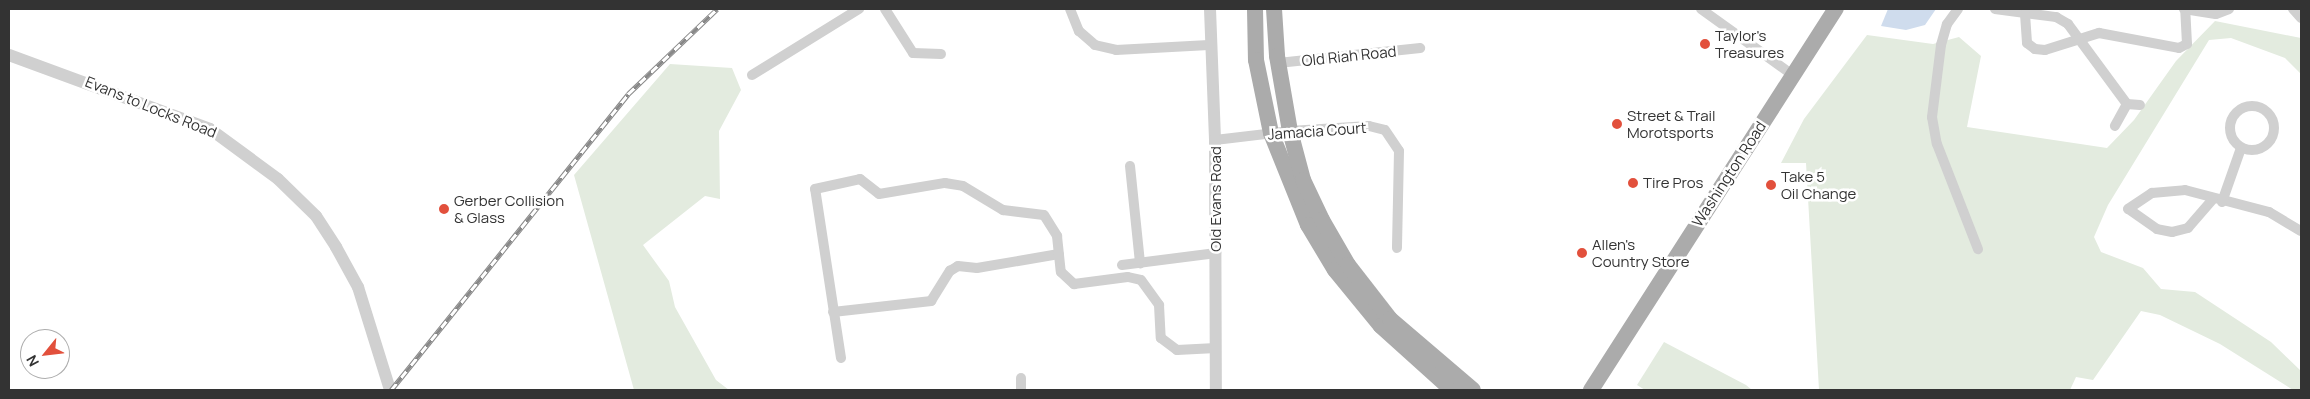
<!DOCTYPE html>
<style>
body{margin:0}
#map{position:relative;width:2310px;height:399px;overflow:hidden;background:#fff;font-family:Manrope,sans-serif}
div>[style]{position:absolute}
.green>*{inset:0;background:#e3ebdf}
.water>*{inset:0;background:#cfdced}
.minor>*{height:10px;margin:-5px;padding:0 5px;transform-origin:5px;border-radius:5px;background:#d0d0d0}
.minor>.ring{margin:-5px;padding:0;box-sizing:content-box;background:none;border:10px solid #d0d0d0;border-radius:50%}
.tertiary>*{height:12px;margin:-6px;padding:0 6px;transform-origin:6px;border-radius:6px;background:#d0d0d0}
.primary>*{height:16px;margin:-8px;padding:0 8px;transform-origin:8px;border-radius:8px;background:#ababab}
.rail>*{height:4.5px;margin-top:-2.25px;transform-origin:0;background:repeating-linear-gradient(90deg,#fff 0 8px,#888 0 16px);box-sizing:border-box;border-block:1px solid #888}
.dots>*{width:14px;height:14px;translate:-50% -50%;box-sizing:border-box;border:2px solid #fff;border-radius:50%}
span{translate:-50% -50%;white-space:nowrap;text-align:center;line-height:1.15;-webkit-text-stroke:5px #fff;paint-order:stroke}
.poi-label{font-size:15px;color:#333}
.left{translate:0 -50%;text-align:left}
.street-label{font-size:15px;color:#333}
.frame{position:absolute;inset:0;border:10px solid #333;pointer-events:none}
.north{position:absolute;left:20px;top:329px;width:50px;height:50px;box-sizing:border-box;background:#fff;border:1px solid #adadad;border-radius:50%;rotate:241deg;font-size:14px;font-weight:700;line-height:20px;text-align:center;color:#333}
.north::after{content:'';display:block;margin:auto;width:18px;height:22px;background:#e2503c;clip-path:polygon(50% 0,100% 100%,50% 72%,0 100%)}
</style>
<div id="map">
<div class="green">
<div style="clip-path:polygon(2215px 21px,2301px 38px,2301px 74px,2285px 58px,2231px 38px,2209px 40px,2108px 205px,2094px 237px,2101px 252px,2143px 268px,2161px 289px,2195px 292px,2271px 342px,2301px 371px,2301px 390px,2293px 390px,2220px 344px,2160px 315px,2141px 311px,2093px 380px,2076px 377px,2070px 390px,1819px 390px,1806px 163px,1781px 163px,1804px 119px,1867px 35px,1933px 44px,1959px 37px,1981px 56px,1967px 127px,2107px 148px,2134px 120px,2176px 61px)"></div>
<div style="clip-path:polygon(670px 64px,732px 68px,741px 90px,719px 131px,720px 199px,705px 196px,643px 245px,669px 281px,675px 307px,716px 380px,729px 390px,634px 390px,574px 175px)"></div>
<div style="clip-path:polygon(1664px 342px,1746px 385px,1752px 390px,1645px 390px,1637px 385px)"></div>
</div>
<div class="water">
<div style="clip-path:polygon(1888px 9px,1936px 9px,1925px 25px,1906px 30px,1881px 26px)"></div>
</div>
<div class="minor">
<div style="left:885px;top:9px;width:52px;rotate:57.5deg"></div>
<div style="left:913px;top:53px;width:28px;rotate:2deg"></div>
<div style="left:1070px;top:9px;width:24px;rotate:68deg"></div>
<div style="left:1079px;top:31px;width:21px;rotate:41deg"></div>
<div style="left:1095px;top:45px;width:22px;rotate:13deg"></div>
<div style="left:1116px;top:50px;width:93px;rotate:-3.1deg"></div>
<div style="left:1701px;top:9px;width:113px;rotate:35.7deg"></div>
<div style="left:1958px;top:9px;width:19px;rotate:126deg"></div>
<div style="left:1947px;top:24px;width:22px;rotate:106deg"></div>
<div style="left:1941px;top:45px;width:73px;rotate:97.1deg"></div>
<div style="left:1932px;top:117px;width:27px;rotate:80deg"></div>
<div style="left:1937px;top:144px;width:113px;rotate:68.7deg"></div>
<div style="left:1995px;top:9px;width:62px;rotate:7.5deg"></div>
<div style="left:2056px;top:17px;width:14px;rotate:30deg"></div>
<div style="left:2068px;top:24px;width:99px;rotate:53.6deg"></div>
<div style="left:2127px;top:104px;width:25px;rotate:119deg"></div>
<div style="left:2184px;top:9px;width:32px;rotate:9deg"></div>
<div style="left:2216px;top:14px;width:14px;rotate:-21deg"></div>
<div style="left:2293px;top:9px;width:12px;rotate:48deg"></div>
<div style="left:2025px;top:14px;width:29px;rotate:86deg"></div>
<div style="left:2027px;top:43px;width:10px;rotate:37deg"></div>
<div style="left:2035px;top:49px;width:10px;rotate:6deg"></div>
<div style="left:2045px;top:50px;width:57px;rotate:-17.5deg"></div>
<div style="left:2099px;top:33px;width:81px;rotate:10.6deg"></div>
<div style="left:2179px;top:48px;width:9px;rotate:-27deg"></div>
<div style="left:2187px;top:44px;width:35px;rotate:-93deg"></div>
<div style="left:1278px;top:63px;width:143px;rotate:-6deg"></div>
<div style="left:752px;top:75px;width:126px;rotate:-31.7deg"></div>
<div style="left:2127px;top:104px;width:13px;rotate:4deg"></div>
<div class="ring" style="left:2230px;top:106px;width:34px;height:34px"></div>
<div style="left:1215px;top:140px;width:76px;rotate:-6.8deg"></div>
<div style="left:1290px;top:131px;width:79px;rotate:-3.6deg"></div>
<div style="left:1369px;top:126px;width:16px;rotate:14deg"></div>
<div style="left:1385px;top:130px;width:25px;rotate:56deg"></div>
<div style="left:1399px;top:151px;width:97px;rotate:91.2deg"></div>
<div style="left:1130px;top:166px;width:98px;rotate:84.1deg"></div>
<div style="left:2213px;top:199px;width:38px;rotate:131deg"></div>
<div style="left:2188px;top:228px;width:16px;rotate:166deg"></div>
<div style="left:2172px;top:232px;width:15px;rotate:-169deg"></div>
<div style="left:2157px;top:229px;width:35px;rotate:-145deg"></div>
<div style="left:2128px;top:209px;width:29px;rotate:-34deg"></div>
<div style="left:2152px;top:193px;width:33px;rotate:-5deg"></div>
<div style="left:2185px;top:190px;width:87px;rotate:14.7deg"></div>
<div style="left:2269px;top:212px;width:37px;rotate:31deg"></div>
<div style="left:2222px;top:202px;width:57px;rotate:-70.6deg"></div>
<div style="left:1122px;top:265px;width:95px;rotate:-7.3deg"></div>
<div style="left:833px;top:312px;width:99px;rotate:-6.4deg"></div>
<div style="left:931px;top:301px;width:36px;rotate:-58deg"></div>
<div style="left:950px;top:271px;width:9px;rotate:-32deg"></div>
<div style="left:958px;top:266px;width:19px;rotate:6deg"></div>
<div style="left:977px;top:268px;width:83px;rotate:-9.7deg"></div>
<div style="left:841px;top:358px;width:171px;rotate:-98.7deg"></div>
<div style="left:815px;top:189px;width:46px;rotate:-12.5deg"></div>
<div style="left:860px;top:179px;width:24px;rotate:38deg"></div>
<div style="left:879px;top:194px;width:67px;rotate:-9.5deg"></div>
<div style="left:945px;top:183px;width:18px;rotate:9deg"></div>
<div style="left:963px;top:186px;width:47px;rotate:31deg"></div>
<div style="left:1003px;top:210px;width:41px;rotate:7deg"></div>
<div style="left:1044px;top:215px;width:25px;rotate:58deg"></div>
<div style="left:1057px;top:236px;width:36px;rotate:84deg"></div>
<div style="left:1061px;top:272px;width:18px;rotate:43deg"></div>
<div style="left:1074px;top:284px;width:54px;rotate:-7.4deg"></div>
<div style="left:1128px;top:277px;width:13px;rotate:13deg"></div>
<div style="left:1141px;top:280px;width:31px;rotate:54deg"></div>
<div style="left:1159px;top:305px;width:33px;rotate:87deg"></div>
<div style="left:1161px;top:338px;width:20px;rotate:37deg"></div>
<div style="left:1177px;top:350px;width:39px;rotate:-3deg"></div>
<div style="left:1021px;top:378px;width:12px;rotate:90deg"></div>
</div>
<div class="tertiary">
<div style="left:1210px;top:9px;width:131px;rotate:87.8deg"></div>
<div style="left:1215px;top:140px;width:250px;rotate:89.8deg"></div>
<div style="left:9px;top:55px;width:214px;rotate:20.2deg"></div>
<div style="left:210px;top:129px;width:84px;rotate:36.3deg"></div>
<div style="left:278px;top:179px;width:53px;rotate:44.2deg"></div>
<div style="left:316px;top:216px;width:37px;rotate:57deg"></div>
<div style="left:336px;top:247px;width:46px;rotate:61.2deg"></div>
<div style="left:358px;top:287px;width:108px;rotate:72.7deg"></div>
</div>
<div class="primary">
<div style="left:1255px;top:9px;width:51px;rotate:88.9deg"></div>
<div style="left:1256px;top:60px;width:75px;rotate:78.4deg"></div>
<div style="left:1271px;top:133px;width:99px;rotate:68.1deg"></div>
<div style="left:1308px;top:225px;width:52px;rotate:59deg"></div>
<div style="left:1335px;top:270px;width:72px;rotate:50.6deg"></div>
<div style="left:1381px;top:326px;width:96px;rotate:42deg"></div>
<div style="left:1274px;top:9px;width:47px;rotate:86.3deg"></div>
<div style="left:1277px;top:56px;width:76px;rotate:80.2deg"></div>
<div style="left:1290px;top:131px;width:51px;rotate:75.1deg"></div>
<div style="left:1303px;top:180px;width:44px;rotate:64.6deg"></div>
<div style="left:1322px;top:220px;width:52px;rotate:60deg"></div>
<div style="left:1348px;top:265px;width:68px;rotate:52.1deg"></div>
<div style="left:1390px;top:319px;width:109px;rotate:40.5deg"></div>
<div style="left:1591px;top:390px;width:453px;rotate:-57.3deg"></div>
</div>
<div class="rail">
<div style="left:391px;top:390px;width:379px;rotate:-51.3deg"></div>
<div style="left:628px;top:94px;width:123px;rotate:-43.7deg"></div>
</div>
<div class="dots">
<div style="left:1705px;top:44px;background:#e2503c"></div>
<div style="left:1617px;top:124px;background:#e2503c"></div>
<div style="left:1633px;top:183px;background:#e2503c"></div>
<div style="left:1771px;top:185px;background:#e2503c"></div>
<div style="left:444px;top:209px;background:#e2503c"></div>
<div style="left:1582px;top:253px;background:#e2503c"></div>
</div>
<div class="poi-label">
<span class="left" style="left:1715px;top:44px">Taylor's<br>Treasures</span>
<span class="left" style="left:1627px;top:124px">Street &amp; Trail<br>Morotsports</span>
<span class="left" style="left:1781px;top:185px">Take 5<br>Oil Change</span>
<span class="left" style="left:1643px;top:183px">Tire Pros</span>
<span class="left" style="left:454px;top:209px">Gerber Collision<br>&amp; Glass</span>
<span class="left" style="left:1592px;top:253px">Allen's<br>Country Store</span>
</div>
<div class="street-label">
<span style="left:1349px;top:56px;rotate:-6deg">Old Riah Road</span>
<span style="left:151px;top:107px;rotate:22deg">Evans to Locks Road</span>
<span style="left:1317px;top:131px;rotate:-4deg">Jamacia Court</span>
<span style="left:1729px;top:174px;rotate:-57deg">Washington Road</span>
<span style="left:1216px;top:199px;rotate:-90deg">Old Evans Road</span>
</div>
<div class="frame"></div>
<div class="north">N</div>
</div>
